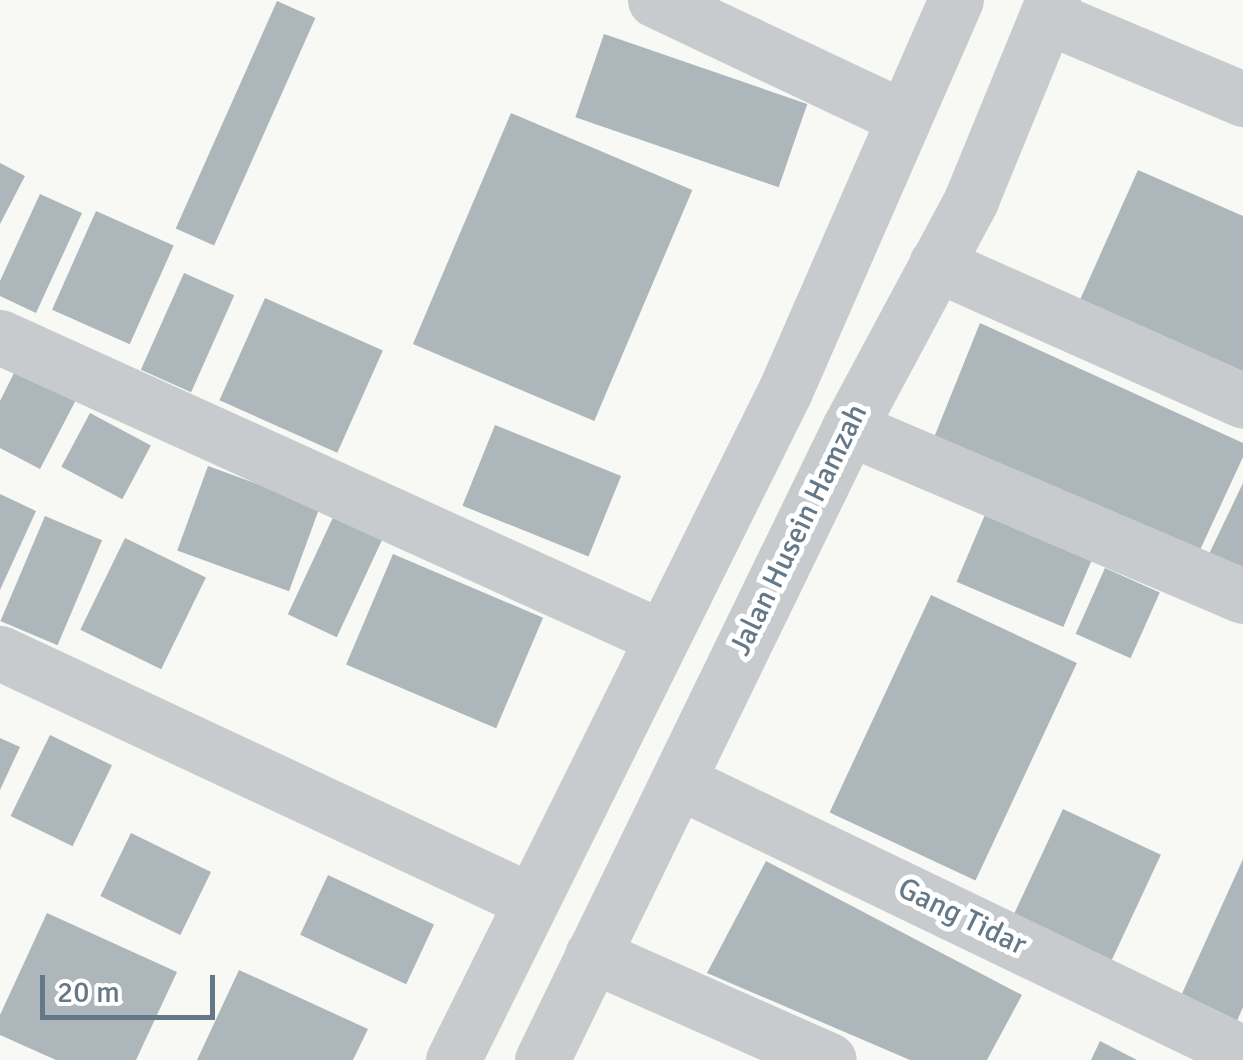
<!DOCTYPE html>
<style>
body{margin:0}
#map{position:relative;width:1243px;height:1060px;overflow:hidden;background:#f8f8f4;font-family:Signika,sans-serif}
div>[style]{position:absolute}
.building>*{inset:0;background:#adb6bb;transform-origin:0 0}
.minor>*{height:55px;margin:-27.5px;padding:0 27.5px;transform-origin:27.5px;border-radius:27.5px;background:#c7cbce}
span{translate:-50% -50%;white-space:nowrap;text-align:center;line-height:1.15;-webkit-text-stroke:10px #fff;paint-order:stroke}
.street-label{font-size:30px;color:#647887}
.scale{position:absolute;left:40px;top:975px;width:175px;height:45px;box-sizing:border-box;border:5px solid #647887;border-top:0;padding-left:12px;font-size:30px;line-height:35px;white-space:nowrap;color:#647887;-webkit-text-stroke:8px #fff;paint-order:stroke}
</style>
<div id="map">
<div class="building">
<div style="left:277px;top:1px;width:42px;height:249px;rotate:24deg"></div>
<div style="left:604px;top:34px;width:215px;height:88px;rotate:19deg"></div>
<div style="left:511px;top:113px;width:197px;height:251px;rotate:23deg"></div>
<div style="clip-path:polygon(0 163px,25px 176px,0 224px)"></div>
<div style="clip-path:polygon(1138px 170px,1243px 216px,1243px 385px,1075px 311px)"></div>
<div style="clip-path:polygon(40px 194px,82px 213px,36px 313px,0 296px,0 281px)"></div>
<div style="left:96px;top:211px;width:85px;height:108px;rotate:24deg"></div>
<div style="left:184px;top:273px;width:55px;height:106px;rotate:24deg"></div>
<div style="left:265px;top:298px;width:129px;height:112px;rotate:24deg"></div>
<div style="clip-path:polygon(980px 323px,1243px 443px,1243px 457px,1194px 563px,931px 445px)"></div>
<div style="clip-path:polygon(18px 365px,78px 396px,40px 469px,0 448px,0 401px)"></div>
<div style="left:90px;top:413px;width:69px;height:61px;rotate:28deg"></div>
<div style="left:495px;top:425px;width:136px;height:87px;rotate:22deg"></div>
<div style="left:208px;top:466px;width:119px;height:90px;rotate:20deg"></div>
<div style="clip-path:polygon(1243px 483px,1243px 569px,1209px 554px)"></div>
<div style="clip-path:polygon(0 494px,36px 511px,0 590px)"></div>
<div style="left:987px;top:510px;width:116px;height:78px;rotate:23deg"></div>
<div style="left:336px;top:511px;width:54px;height:114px;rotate:25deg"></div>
<div style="left:45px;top:516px;width:62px;height:114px;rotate:23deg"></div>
<div style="left:125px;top:538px;width:90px;height:102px;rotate:26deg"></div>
<div style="left:393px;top:554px;width:163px;height:120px;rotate:23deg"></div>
<div style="left:1105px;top:568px;width:60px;height:72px;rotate:24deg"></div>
<div style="left:931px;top:595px;width:161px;height:240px;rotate:25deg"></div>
<div style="left:50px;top:735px;width:69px;height:90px;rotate:26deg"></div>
<div style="clip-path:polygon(0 738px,20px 747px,0 790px)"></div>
<div style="left:1063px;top:809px;width:108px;height:117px;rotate:25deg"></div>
<div style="left:131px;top:833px;width:89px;height:70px;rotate:26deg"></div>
<div style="clip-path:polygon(1243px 859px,1243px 1007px,1236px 1023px,1180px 998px)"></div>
<div style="clip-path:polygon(766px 861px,1022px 995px,987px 1060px,910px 1060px,707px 973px)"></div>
<div style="left:328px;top:875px;width:117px;height:66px;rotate:25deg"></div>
<div style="clip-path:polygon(47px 913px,177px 972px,136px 1060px,56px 1060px,0 1035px,0 1015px)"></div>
<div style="clip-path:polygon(239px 970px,368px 1029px,353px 1060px,197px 1060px)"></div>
<div style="clip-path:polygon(1100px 1041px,1137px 1060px,1091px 1060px)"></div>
</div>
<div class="minor">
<div style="left:655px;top:0;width:273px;rotate:25.3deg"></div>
<div style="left:1048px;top:17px;width:212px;rotate:22.8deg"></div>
<div style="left:936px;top:264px;width:336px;rotate:24deg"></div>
<div style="left:0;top:337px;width:724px;rotate:24.4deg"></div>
<div style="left:849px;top:428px;width:428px;rotate:23.1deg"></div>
<div style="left:0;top:653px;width:584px;rotate:25.03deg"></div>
<div style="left:680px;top:782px;width:625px;rotate:25.7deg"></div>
<div style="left:592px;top:955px;width:259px;rotate:23.9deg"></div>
<div style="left:453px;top:1060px;width:747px;rotate:-63.61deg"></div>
<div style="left:785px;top:391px;width:427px;rotate:-66.4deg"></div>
<div style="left:542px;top:1060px;width:703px;rotate:-64.09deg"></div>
<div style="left:849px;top:428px;width:259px;rotate:-61.8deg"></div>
<div style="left:971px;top:200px;width:216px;rotate:-67.7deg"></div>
</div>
<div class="street-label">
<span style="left:799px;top:530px;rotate:-64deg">Jalan Husein Hamzah</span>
<span style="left:962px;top:917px;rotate:26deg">Gang Tidar</span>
</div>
<div class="scale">20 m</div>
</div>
